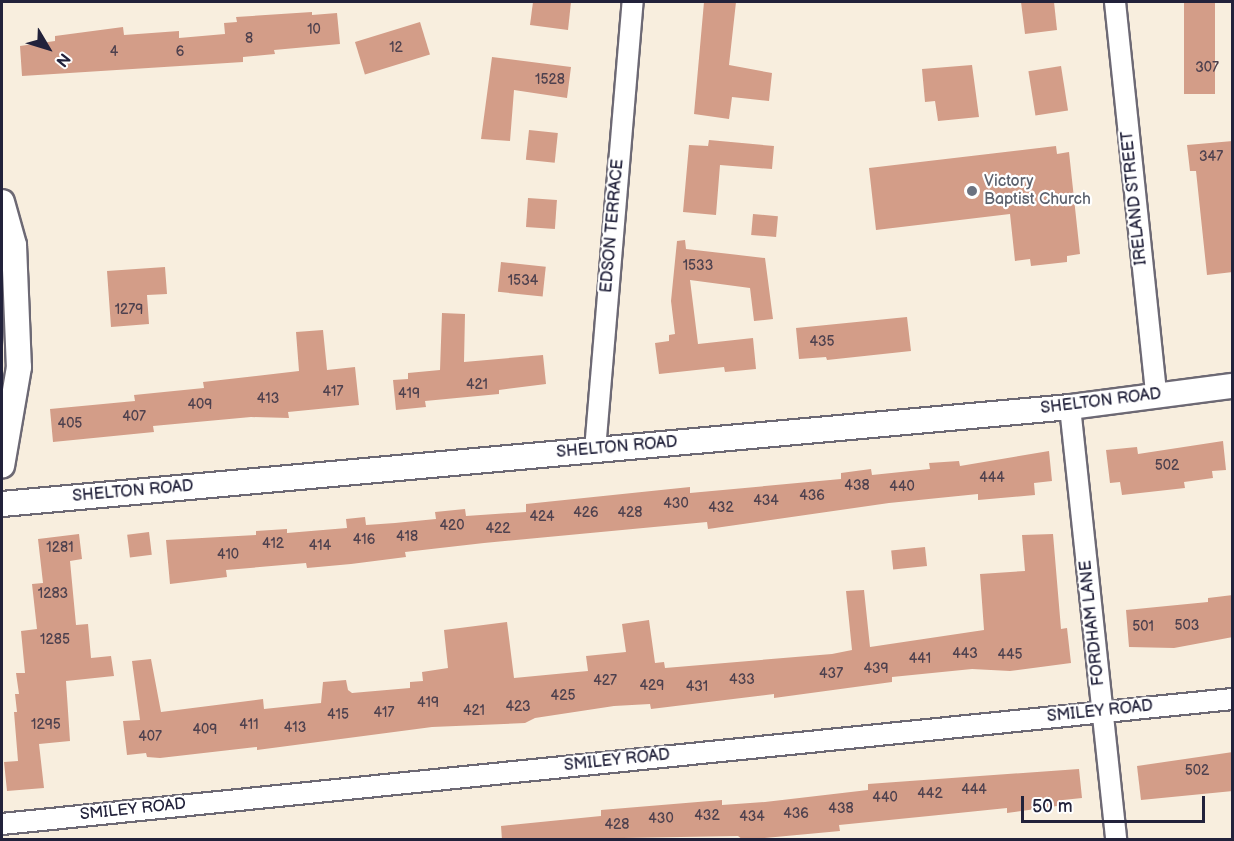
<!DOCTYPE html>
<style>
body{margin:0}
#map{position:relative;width:1234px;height:841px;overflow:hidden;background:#f8eede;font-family:"Balsamiq Sans",sans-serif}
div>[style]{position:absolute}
.building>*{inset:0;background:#d39d88;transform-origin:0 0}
.roads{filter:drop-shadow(2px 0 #6d6974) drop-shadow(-2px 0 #6d6974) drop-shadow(0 2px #6d6974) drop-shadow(0 -2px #6d6974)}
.minor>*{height:20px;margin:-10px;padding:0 10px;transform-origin:10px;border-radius:10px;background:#fff}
.tertiary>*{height:24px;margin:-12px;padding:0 12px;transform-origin:12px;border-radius:12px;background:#fff}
.dots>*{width:16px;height:16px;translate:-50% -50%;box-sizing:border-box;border:3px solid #fff;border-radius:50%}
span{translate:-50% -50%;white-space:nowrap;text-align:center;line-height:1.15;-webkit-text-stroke:4.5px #fff;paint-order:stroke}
.number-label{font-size:14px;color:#4e414e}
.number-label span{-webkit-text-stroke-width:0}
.worship-label{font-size:16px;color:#5b616d}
.left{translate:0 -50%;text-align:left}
.street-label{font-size:16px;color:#22223b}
.frame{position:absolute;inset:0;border:3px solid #22223b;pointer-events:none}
.north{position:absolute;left:18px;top:18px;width:60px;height:60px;-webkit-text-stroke:4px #fff;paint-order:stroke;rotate:128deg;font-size:16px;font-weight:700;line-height:24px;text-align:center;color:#22223b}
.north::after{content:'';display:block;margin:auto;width:21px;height:27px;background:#22223b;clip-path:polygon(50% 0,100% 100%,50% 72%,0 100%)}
.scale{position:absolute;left:1021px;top:796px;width:184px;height:27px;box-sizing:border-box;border:3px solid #22223b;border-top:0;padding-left:8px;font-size:18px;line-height:21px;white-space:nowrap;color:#22223b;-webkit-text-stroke:4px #fff;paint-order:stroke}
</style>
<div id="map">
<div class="building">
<div style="clip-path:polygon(533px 2px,571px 2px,568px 30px,530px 25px)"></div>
<div style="clip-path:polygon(704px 2px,736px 2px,729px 65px,772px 73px,769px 101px,732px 97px,729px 119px,694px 114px)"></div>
<div style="clip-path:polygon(1021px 2px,1054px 2px,1057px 30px,1025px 34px)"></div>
<div style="left:1184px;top:2px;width:31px;height:92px"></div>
<div style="clip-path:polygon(312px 12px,312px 15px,337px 13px,340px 44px,274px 50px,275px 54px,243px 57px,243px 62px,22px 76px,20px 46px,55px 41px,55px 36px,123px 27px,124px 35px,179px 31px,179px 38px,225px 34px,224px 23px,237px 22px,236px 17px)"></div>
<div style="left:420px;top:22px;width:34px;height:68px;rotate:73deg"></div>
<div style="clip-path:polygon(492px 57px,571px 67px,567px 98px,514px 90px,510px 141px,481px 139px)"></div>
<div style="clip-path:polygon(972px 65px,979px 117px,938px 121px,935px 101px,925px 102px,922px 69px)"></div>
<div style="left:1061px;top:66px;width:45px;height:33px;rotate:81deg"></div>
<div style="left:529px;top:130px;width:29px;height:30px;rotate:6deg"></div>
<div style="clip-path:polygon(709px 140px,774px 146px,772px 169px,720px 165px,716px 215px,683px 212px,689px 145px,708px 146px)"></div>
<div style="clip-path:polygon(1233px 141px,1233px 272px,1207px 275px,1196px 171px,1190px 171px,1187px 145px)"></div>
<div style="clip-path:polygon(1056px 146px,1057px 154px,1069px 152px,1080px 254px,1067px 256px,1067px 262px,1031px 266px,1030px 259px,1015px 261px,1010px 214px,876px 230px,869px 168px)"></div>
<div style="left:528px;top:198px;width:29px;height:29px;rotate:4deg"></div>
<div style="left:753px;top:214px;width:25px;height:21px;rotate:5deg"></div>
<div style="clip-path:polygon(685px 240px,686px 249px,765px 258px,773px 319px,754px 321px,750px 288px,690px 280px,698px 344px,753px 338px,756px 369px,725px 372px,724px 367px,659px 374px,655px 343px,669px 341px,669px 335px,675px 334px,671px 301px,677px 241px)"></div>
<div style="left:501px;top:262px;width:45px;height:30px;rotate:6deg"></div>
<div style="clip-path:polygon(165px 267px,167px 294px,147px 295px,149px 324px,111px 327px,107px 271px)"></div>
<div style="clip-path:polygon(442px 313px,465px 314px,464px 362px,543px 355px,546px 384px,499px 390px,499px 394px,425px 401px,426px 407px,396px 410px,393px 380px,408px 379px,408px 373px,440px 370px)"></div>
<div style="clip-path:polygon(907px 317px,911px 351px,827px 360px,826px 357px,799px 359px,796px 328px)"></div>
<div style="clip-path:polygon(323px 330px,327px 370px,355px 367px,359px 405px,288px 412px,289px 418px,251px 417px,153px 426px,154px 432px,53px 442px,50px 409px,135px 401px,134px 395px,204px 388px,203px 382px,299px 371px,296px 332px)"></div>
<div style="clip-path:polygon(1223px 441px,1226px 470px,1212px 471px,1213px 478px,1184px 482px,1185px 488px,1122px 495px,1120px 482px,1110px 483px,1106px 450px,1137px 447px,1138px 454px)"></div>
<div style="clip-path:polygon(1049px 451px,1052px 481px,1034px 483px,1035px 495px,978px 500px,978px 494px,889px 503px,708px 529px,707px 522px,484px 543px,405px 552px,406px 557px,351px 564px,307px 568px,306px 563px,226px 570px,227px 577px,170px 584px,166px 540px,256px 535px,256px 531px,287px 529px,287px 533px,347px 528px,346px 519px,365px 517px,366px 525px,395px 523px,436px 519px,435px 512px,465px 509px,466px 516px,526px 512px,526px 504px,690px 487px,690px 493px,841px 479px,841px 473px,871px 469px,872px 475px,930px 469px,929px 463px,959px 461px,960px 466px)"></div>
<div style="left:149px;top:532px;width:23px;height:22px;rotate:83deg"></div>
<div style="clip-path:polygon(79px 534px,82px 559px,70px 561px,76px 625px,88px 624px,91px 658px,111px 656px,114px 676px,66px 681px,70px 741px,39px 744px,44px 788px,7px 791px,4px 762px,18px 761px,14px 712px,17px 712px,15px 694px,19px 694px,16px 673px,25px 673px,21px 631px,37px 629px,32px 584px,43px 583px,38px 539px)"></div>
<div style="clip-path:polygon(1053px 534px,1061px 629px,1067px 628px,1071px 663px,1010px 671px,972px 669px,892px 677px,892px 682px,774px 698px,774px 694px,651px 709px,650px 704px,614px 706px,535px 718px,525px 723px,432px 727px,257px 750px,257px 747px,160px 758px,147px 757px,146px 753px,127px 755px,123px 721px,140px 720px,132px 661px,151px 659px,161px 712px,263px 699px,264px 709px,321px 703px,323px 682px,346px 680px,348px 690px,352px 693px,410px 688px,410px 682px,423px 681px,422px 672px,448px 668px,444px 630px,507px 622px,514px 678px,588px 671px,586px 656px,626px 652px,622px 624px,649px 620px,655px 663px,664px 662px,665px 668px,832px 654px,852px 650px,846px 591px,864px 590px,870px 647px,984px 630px,980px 574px,1025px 571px,1022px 535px)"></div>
<div style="left:925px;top:547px;width:19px;height:34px;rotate:84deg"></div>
<div style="clip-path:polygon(1233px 595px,1233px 637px,1174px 648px,1129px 647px,1126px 610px,1208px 602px,1208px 598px)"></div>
<div style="clip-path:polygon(1233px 752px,1233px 791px,1141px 800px,1137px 766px)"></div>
<div style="clip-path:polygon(1079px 769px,1082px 798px,1063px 800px,1064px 805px,1007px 813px,1007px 808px,929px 816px,839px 825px,840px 831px,743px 840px,738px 836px,502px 840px,501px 826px,601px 816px,601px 810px,722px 800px,722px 805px,765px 802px,868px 790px,868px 784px)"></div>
</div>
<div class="roads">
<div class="minor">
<div style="left:1115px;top:2px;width:394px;rotate:84deg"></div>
<div style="left:1070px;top:407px;width:435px;rotate:83.9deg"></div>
<div style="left:595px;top:450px;width:450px;rotate:-85.2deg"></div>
<div style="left:2px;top:824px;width:1236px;rotate:-5.8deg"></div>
</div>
<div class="tertiary">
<div style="left:2px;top:202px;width:45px;rotate:74.4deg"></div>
<div style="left:14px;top:245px;width:122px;rotate:87.7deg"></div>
<div style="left:19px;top:367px;width:100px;rotate:99.7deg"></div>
<div style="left:2px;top:504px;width:1072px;rotate:-5.19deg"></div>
<div style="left:1070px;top:407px;width:163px;rotate:-7.4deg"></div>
</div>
</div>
<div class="dots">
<div style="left:972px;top:191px;background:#6b7280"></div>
</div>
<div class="number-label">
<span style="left:314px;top:30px">10</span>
<span style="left:249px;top:39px">8</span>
<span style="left:396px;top:48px">12</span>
<span style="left:114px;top:52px">4</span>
<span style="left:180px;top:52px">6</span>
<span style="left:1207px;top:68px">307</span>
<span style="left:550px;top:80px">1528</span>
<span style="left:1211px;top:157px">347</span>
<span style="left:698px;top:266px">1533</span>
<span style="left:523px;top:281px">1534</span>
<span style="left:129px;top:310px">1279</span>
<span style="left:822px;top:342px">435</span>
<span style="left:477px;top:385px">421</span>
<span style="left:333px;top:392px">417</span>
<span style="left:409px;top:394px">419</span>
<span style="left:268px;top:399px">413</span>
<span style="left:200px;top:405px">409</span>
<span style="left:134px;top:417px">407</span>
<span style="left:70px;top:424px">405</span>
<span style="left:1167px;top:466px">502</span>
<span style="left:992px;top:478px">444</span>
<span style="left:857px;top:486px">438</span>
<span style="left:902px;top:487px">440</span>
<span style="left:812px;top:496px">436</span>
<span style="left:766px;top:501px">434</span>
<span style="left:676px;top:504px">430</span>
<span style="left:721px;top:508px">432</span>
<span style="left:586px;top:513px">426</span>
<span style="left:630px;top:513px">428</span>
<span style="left:542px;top:517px">424</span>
<span style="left:452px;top:526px">420</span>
<span style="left:498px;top:529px">422</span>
<span style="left:407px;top:537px">418</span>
<span style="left:364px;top:540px">416</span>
<span style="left:273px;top:544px">412</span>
<span style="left:320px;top:546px">414</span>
<span style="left:60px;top:548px">1281</span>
<span style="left:228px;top:555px">410</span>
<span style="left:53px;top:594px">1283</span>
<span style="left:1187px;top:626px">503</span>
<span style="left:1143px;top:627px">501</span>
<span style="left:55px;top:640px">1285</span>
<span style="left:965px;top:654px">443</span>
<span style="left:1010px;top:655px">445</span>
<span style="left:920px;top:659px">441</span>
<span style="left:876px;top:669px">439</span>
<span style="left:831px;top:674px">437</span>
<span style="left:742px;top:680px">433</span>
<span style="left:605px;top:681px">427</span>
<span style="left:652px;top:686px">429</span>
<span style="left:697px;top:687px">431</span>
<span style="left:563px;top:696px">425</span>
<span style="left:428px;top:703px">419</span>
<span style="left:518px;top:707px">423</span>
<span style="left:474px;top:711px">421</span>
<span style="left:384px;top:713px">417</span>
<span style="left:338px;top:715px">415</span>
<span style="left:46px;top:725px">1295</span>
<span style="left:249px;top:725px">411</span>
<span style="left:295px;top:728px">413</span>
<span style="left:205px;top:730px">409</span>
<span style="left:150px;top:737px">407</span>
<span style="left:1197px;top:771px">502</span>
<span style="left:974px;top:790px">444</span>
<span style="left:930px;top:794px">442</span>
<span style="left:885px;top:798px">440</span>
<span style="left:841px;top:809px">438</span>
<span style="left:796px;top:814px">436</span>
<span style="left:707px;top:816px">432</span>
<span style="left:752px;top:817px">434</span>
<span style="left:661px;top:819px">430</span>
<span style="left:617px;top:825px">428</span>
</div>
<div class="worship-label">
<span class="left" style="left:984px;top:191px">Victory<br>Baptist Church</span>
</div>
<div class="street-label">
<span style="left:1135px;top:198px;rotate:-96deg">IRELAND STREET</span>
<span style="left:613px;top:226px;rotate:-85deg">EDSON TERRACE</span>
<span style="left:1101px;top:402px;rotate:-7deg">SHELTON ROAD</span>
<span style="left:617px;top:448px;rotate:-5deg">SHELTON ROAD</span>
<span style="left:133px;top:492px;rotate:-5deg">SHELTON ROAD</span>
<span style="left:1093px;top:623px;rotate:-96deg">FORDHAM LANE</span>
<span style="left:1100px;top:712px;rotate:-6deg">SMILEY ROAD</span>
<span style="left:617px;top:761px;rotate:-6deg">SMILEY ROAD</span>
<span style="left:133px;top:810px;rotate:-6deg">SMILEY ROAD</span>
</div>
<div class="frame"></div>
<div class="north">N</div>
<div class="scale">50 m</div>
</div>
